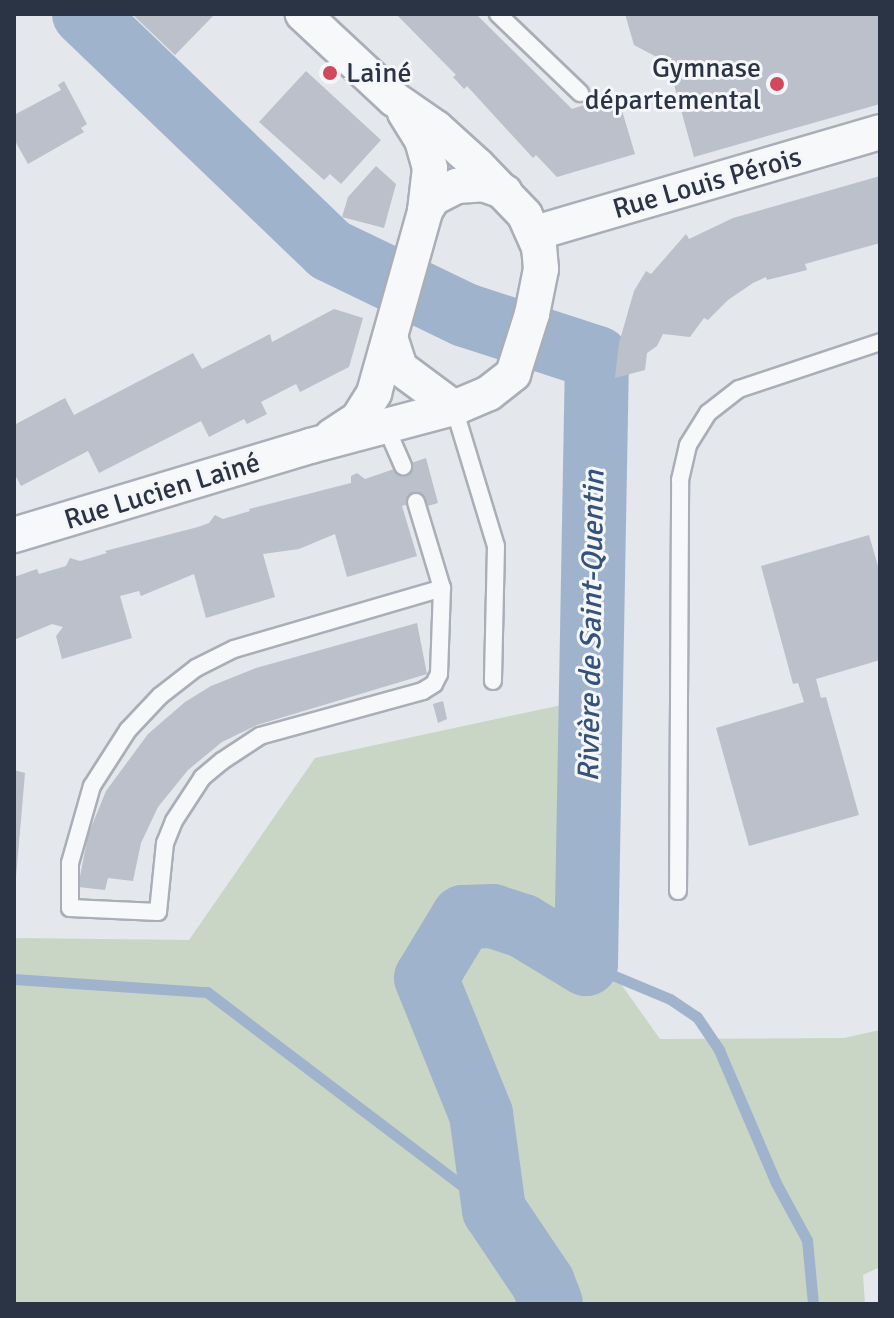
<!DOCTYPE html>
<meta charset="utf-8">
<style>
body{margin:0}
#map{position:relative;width:894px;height:1318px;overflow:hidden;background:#e4e7ec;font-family:Signika,sans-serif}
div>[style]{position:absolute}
.green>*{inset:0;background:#c9d6c5}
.stream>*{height:11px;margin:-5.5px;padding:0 5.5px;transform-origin:5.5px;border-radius:5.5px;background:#9fb4cc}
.river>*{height:64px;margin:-32px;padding:0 32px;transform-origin:32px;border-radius:32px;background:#9fb4cc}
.building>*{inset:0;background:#bbc0ca}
.roads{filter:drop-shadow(2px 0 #a9aeb7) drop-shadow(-2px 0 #a9aeb7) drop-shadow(0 2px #a9aeb7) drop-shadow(0 -2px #a9aeb7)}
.lane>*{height:16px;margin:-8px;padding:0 8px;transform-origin:8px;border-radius:8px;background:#f7f8fa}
.street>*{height:34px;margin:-17px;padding:0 17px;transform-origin:17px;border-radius:17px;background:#f7f8fa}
.dots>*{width:22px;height:22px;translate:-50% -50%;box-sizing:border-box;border:4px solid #f4f6f9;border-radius:50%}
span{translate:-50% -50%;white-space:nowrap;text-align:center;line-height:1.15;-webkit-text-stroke:6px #f4f6f9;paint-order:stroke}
.poi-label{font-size:28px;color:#2b3445}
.right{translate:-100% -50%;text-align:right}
.left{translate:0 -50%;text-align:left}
.street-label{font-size:28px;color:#2b3445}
.water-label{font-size:30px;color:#34527a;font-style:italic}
.frame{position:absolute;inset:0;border:16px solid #2b3445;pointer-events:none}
</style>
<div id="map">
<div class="green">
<div style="clip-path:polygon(585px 700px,589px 939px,660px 1039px,844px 1038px,880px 1030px,880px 1267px,863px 1275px,865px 1304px,14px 1304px,14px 938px,189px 940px,315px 758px)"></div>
</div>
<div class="stream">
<div style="left:586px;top:964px;width:91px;rotate:22.6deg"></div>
<div style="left:670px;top:999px;width:32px;rotate:34deg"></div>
<div style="left:697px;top:1017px;width:40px;rotate:56deg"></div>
<div style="left:719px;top:1050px;width:145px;rotate:66.8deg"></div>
<div style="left:776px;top:1183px;width:65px;rotate:61.5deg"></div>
<div style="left:807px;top:1240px;width:64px;rotate:84.6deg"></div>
<div style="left:14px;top:979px;width:193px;rotate:3.9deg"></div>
<div style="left:207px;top:992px;width:360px;rotate:37.2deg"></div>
</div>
<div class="river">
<div style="left:84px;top:14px;width:341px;rotate:43.8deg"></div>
<div style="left:330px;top:250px;width:150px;rotate:25.7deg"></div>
<div style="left:465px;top:315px;width:139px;rotate:18deg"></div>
<div style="left:597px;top:358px;width:606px;rotate:91.04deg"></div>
<div style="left:586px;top:964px;width:74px;rotate:-148.9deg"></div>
<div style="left:523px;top:926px;width:32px;rotate:-162deg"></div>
<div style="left:493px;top:916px;width:30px;rotate:178deg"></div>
<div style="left:463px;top:917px;width:71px;rotate:121.2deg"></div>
<div style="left:426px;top:978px;width:147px;rotate:68deg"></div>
<div style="left:481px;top:1114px;width:97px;rotate:82.3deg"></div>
<div style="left:494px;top:1210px;width:88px;rotate:56.1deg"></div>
<div style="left:543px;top:1283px;width:22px;rotate:69deg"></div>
</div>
<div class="building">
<div style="clip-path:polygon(132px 14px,215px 14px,175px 55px)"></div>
<div style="clip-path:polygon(396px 14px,476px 14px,572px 109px,617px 94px,635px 154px,557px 177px,536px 155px,533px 158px,467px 86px,464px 89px,453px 77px,456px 75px)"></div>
<div style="clip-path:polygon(625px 14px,880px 14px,880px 104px,694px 157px,668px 63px,634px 45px)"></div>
<div style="clip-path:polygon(306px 71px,381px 140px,341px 184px,330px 174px,324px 180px,259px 122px)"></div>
<div style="clip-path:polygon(64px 81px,87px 124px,81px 128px,84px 132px,28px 164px,14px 139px,14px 115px,61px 90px,58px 85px)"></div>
<div style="clip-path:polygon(376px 166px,396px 184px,384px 228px,342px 217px,348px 197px)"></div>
<div style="clip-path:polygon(880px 176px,880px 243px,805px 264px,807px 270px,767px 280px,766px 277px,753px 283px,728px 300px,708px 320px,704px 318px,690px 337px,663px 334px,657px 346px,647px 353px,645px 370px,615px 378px,619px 343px,634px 291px,646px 271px,651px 274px,686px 234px,689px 239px,733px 218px)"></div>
<div style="clip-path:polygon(334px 309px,363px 318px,349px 367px,300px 392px,296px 384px,261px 402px,267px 414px,247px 424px,244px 419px,209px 437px,201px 421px,99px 473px,88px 451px,21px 486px,14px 473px,14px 425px,65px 398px,74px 415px,193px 353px,202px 369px,270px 334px,272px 342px)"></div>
<div style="clip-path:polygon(426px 458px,438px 503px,424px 507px,422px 500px,402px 506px,417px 556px,347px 577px,335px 534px,299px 549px,263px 554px,275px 597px,206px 618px,194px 574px,141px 596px,139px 591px,120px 596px,132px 638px,62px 659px,56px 636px,63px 627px,52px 624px,14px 640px,14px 577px,37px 569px,39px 574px,66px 566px,70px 558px,80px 561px,107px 553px,105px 551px,198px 527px,209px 523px,215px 515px,223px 519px,250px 511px,249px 509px,351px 483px,351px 476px,357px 473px,365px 479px)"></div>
<div style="clip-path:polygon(869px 535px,880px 573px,880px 660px,816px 679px,821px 698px,826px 697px,859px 815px,749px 846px,716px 728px,804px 702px,798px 683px,793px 684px,761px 566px)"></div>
<div style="clip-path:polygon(417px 623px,427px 674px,257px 725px,222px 742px,188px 770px,158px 807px,141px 843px,133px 881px,108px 878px,105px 890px,78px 887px,88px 835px,106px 791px,148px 734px,185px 702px,211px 686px,256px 668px)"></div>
<div style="clip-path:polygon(443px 701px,447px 719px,438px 723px,433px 704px)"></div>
<div style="clip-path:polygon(14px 770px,25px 773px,16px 877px,14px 877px)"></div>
</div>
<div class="roads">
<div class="lane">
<div style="left:498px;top:14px;width:114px;rotate:43.9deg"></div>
<div style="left:454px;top:408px;width:144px;rotate:73.1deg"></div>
<div style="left:496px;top:546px;width:135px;rotate:91.3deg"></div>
<div style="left:386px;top:427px;width:43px;rotate:66.4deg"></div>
<div style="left:416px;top:502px;width:90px;rotate:73.2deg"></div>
<div style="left:442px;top:588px;width:86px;rotate:92deg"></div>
<div style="left:439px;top:674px;width:11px;rotate:117deg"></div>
<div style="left:434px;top:684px;width:13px;rotate:148deg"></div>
<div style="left:423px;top:691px;width:169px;rotate:164.6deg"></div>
<div style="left:260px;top:736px;width:45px;rotate:146.7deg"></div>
<div style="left:222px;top:761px;width:26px;rotate:140deg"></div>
<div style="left:202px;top:778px;width:51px;rotate:123.1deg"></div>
<div style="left:174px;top:821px;width:24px;rotate:112deg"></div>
<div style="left:165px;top:843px;width:69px;rotate:95.8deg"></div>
<div style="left:158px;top:912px;width:88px;rotate:-177.4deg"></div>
<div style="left:70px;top:908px;width:45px;rotate:-90deg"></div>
<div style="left:70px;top:863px;width:80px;rotate:-74.1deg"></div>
<div style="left:92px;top:786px;width:67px;rotate:-57.3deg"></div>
<div style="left:128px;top:730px;width:47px;rotate:-46.7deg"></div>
<div style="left:160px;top:696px;width:46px;rotate:-37.9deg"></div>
<div style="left:196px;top:668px;width:42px;rotate:-26.6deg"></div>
<div style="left:234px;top:649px;width:217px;rotate:-16.3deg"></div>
<div style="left:678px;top:891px;width:411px;rotate:-89.7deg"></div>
<div style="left:680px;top:480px;width:36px;rotate:-77deg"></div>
<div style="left:688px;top:445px;width:38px;rotate:-58deg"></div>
<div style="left:708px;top:413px;width:39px;rotate:-38deg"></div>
<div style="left:739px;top:389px;width:149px;rotate:-18.4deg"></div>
</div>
<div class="street">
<div style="left:425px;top:211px;width:15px;rotate:-58deg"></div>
<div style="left:433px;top:198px;width:27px;rotate:-27deg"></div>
<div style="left:457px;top:186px;width:26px;rotate:-4deg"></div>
<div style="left:483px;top:184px;width:23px;rotate:20deg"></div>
<div style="left:535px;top:233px;width:359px;rotate:-16.3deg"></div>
<div style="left:390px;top:337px;width:33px;rotate:72deg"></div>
<div style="left:400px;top:368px;width:67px;rotate:36.5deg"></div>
<div style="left:332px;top:436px;width:31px;rotate:-33deg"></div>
<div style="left:358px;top:419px;width:31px;rotate:-58deg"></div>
<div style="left:374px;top:393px;width:189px;rotate:-74.3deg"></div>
<div style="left:425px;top:211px;width:43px;rotate:-83.4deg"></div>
<div style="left:430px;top:168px;width:29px;rotate:-106deg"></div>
<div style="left:422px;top:140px;width:32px;rotate:-122deg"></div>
<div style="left:14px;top:535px;width:309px;rotate:-16.7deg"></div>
<div style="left:310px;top:446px;width:149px;rotate:-14.8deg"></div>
<div style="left:454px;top:408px;width:38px;rotate:-23deg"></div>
<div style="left:489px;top:393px;width:31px;rotate:-38deg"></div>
<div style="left:513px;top:374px;width:63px;rotate:-72.4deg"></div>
<div style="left:532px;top:314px;width:46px;rotate:-78.7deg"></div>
<div style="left:541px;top:269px;width:22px;rotate:-95deg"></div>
<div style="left:539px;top:247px;width:35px;rotate:-114deg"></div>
<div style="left:525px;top:215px;width:69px;rotate:-133.8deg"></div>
<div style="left:477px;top:165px;width:55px;rotate:-137.9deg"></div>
<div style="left:436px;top:128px;width:51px;rotate:-145.4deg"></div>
<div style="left:394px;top:99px;width:125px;rotate:-137deg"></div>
</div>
</div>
<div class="dots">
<div style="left:330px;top:73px;background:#d1495b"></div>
<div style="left:777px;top:84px;background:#d1495b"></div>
</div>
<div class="poi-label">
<span class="right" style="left:761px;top:84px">Gymnase<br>départemental</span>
<span class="left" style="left:346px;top:73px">Lainé</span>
</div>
<div class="street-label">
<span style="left:707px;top:183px;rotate:-16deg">Rue Louis Pérois</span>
<span style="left:162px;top:491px;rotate:-17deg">Rue Lucien Lainé</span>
</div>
<div class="water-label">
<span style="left:592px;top:626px;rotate:-89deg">Rivière de Saint-Quentin</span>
</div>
<div class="frame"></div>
</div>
